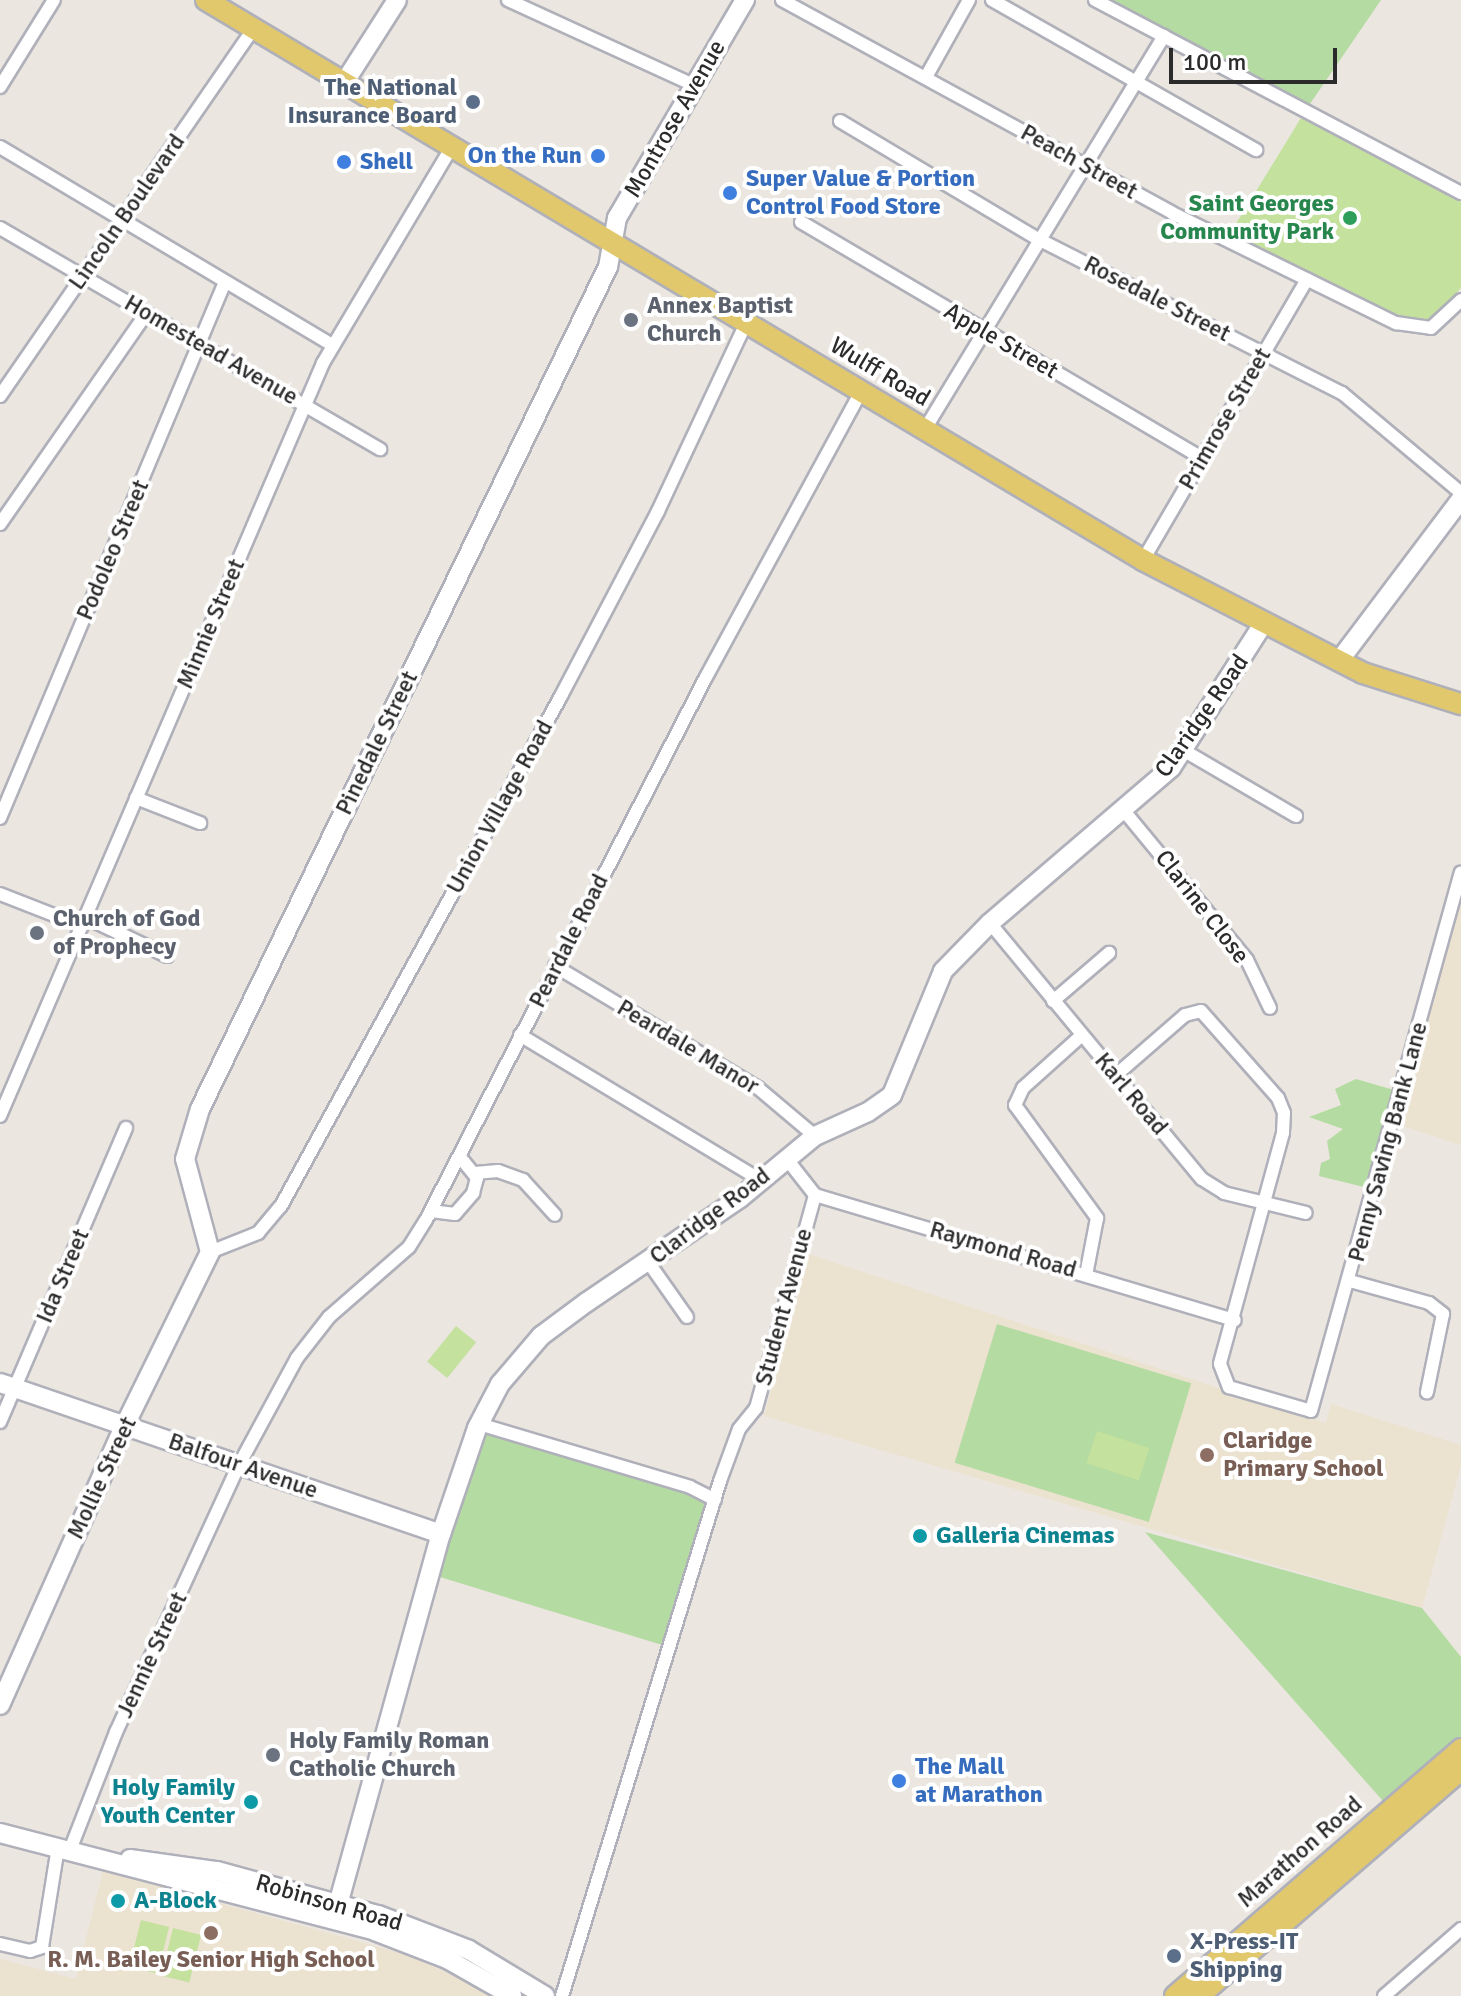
<!DOCTYPE html>
<style>
body{margin:0}
#map{position:relative;width:1461px;height:1996px;overflow:hidden;background:#ebe6df;font-family:Signika,sans-serif}
div>[style]{position:absolute}
.education>*{inset:0;background:#ebe2d0}
.green>*{inset:0;background:#b4dba1;transform-origin:0 0}
.pitch>*{inset:0;background:#c4e19e;transform-origin:0 0}
.roads{filter:drop-shadow(2px 0 #afb0ba) drop-shadow(-2px 0 #afb0ba) drop-shadow(0 2px #afb0ba) drop-shadow(0 -2px #afb0ba)}
.street>*{height:12px;margin:-6px;padding:0 6px;transform-origin:6px;border-radius:6px;background:#fff}
.secondary>*{height:18px;margin:-9px;padding:0 9px;transform-origin:9px;border-radius:9px;background:#fff}
.primary>*{height:20px;margin:-10px;padding:0 10px;transform-origin:10px;border-radius:10px;background:#e1c86d}
.dots>*{width:22px;height:22px;translate:-50% -50%;box-sizing:border-box;border:4px solid #fff;border-radius:50%}
span{translate:-50% -50%;white-space:nowrap;text-align:center;line-height:1.15;-webkit-text-stroke:8px #fff;paint-order:stroke}
.service-label{font-size:24px;color:#4e5e75;font-weight:700}
.right{translate:-100% -50%;text-align:right}
.left{translate:0 -50%;text-align:left}
.street-label{font-size:24px;color:#2b2b2b}
.shop-label{font-size:24px;color:#366cbe;font-weight:700}
.leisure-label{font-size:24px;color:#27864d;font-weight:700}
.worship-label{font-size:24px;color:#5b616d;font-weight:700}
.education-label{font-size:24px;color:#785e54;font-weight:700}
.culture-label{font-size:24px;color:#0d838f;font-weight:700}
.scale{position:absolute;left:1169px;top:48px;width:168px;height:36px;box-sizing:border-box;border:4px solid #2b2b2b;border-top:0;padding-left:10px;font-size:24px;line-height:28px;white-space:nowrap;color:#2b2b2b;-webkit-text-stroke:6px #fff;paint-order:stroke}
</style>
<div id="map">
<div class="education">
<div style="clip-path:polygon(1461px 888px,1461px 1145px,1397px 1124px)"></div>
<div style="clip-path:polygon(808px 1254px,1326px 1423px,1331px 1404px,1461px 1445px,1461px 1465px,1422px 1608px,764px 1416px)"></div>
<div style="clip-path:polygon(103px 1871px,411px 1956px,496px 1996px,0 1996px,0 1959px,76px 1979px)"></div>
</div>
<div class="green">
<div style="clip-path:polygon(1086px 0,1381px 0,1301px 117px)"></div>
<div style="clip-path:polygon(1356px 1079px,1394px 1090px,1368px 1188px,1319px 1176px,1321px 1163px,1330px 1159px,1327px 1141px,1343px 1129px,1309px 1117px,1341px 1105px,1335px 1089px)"></div>
<div style="left:997px;top:1324px;width:203px;height:145px;rotate:17deg"></div>
<div style="left:482px;top:1431px;width:235px;height:152px;rotate:17deg"></div>
<div style="clip-path:polygon(1145px 1532px,1422px 1608px,1461px 1657px,1461px 1748px,1390px 1809px)"></div>
</div>
<div class="pitch">
<div style="clip-path:polygon(1301px 118px,1461px 201px,1461px 288px,1431px 321px,1398px 318px,1229px 235px)"></div>
<div style="left:456px;top:1326px;width:26px;height:46px;rotate:39deg"></div>
<div style="left:1097px;top:1431px;width:55px;height:34px;rotate:18deg"></div>
<div style="left:141px;top:1920px;width:29px;height:48px;rotate:14deg"></div>
<div style="left:173px;top:1928px;width:29px;height:49px;rotate:14deg"></div>
</div>
<div class="roads">
<div class="street">
<div style="left:508px;top:0;width:205px;rotate:24.6deg"></div>
<div style="left:782px;top:0;width:444px;rotate:28.6deg"></div>
<div style="left:1172px;top:213px;width:250px;rotate:26.2deg"></div>
<div style="left:1396px;top:323px;width:35px;rotate:8deg"></div>
<div style="left:1431px;top:328px;width:41px;rotate:-43deg"></div>
<div style="left:992px;top:0;width:304px;rotate:29.6deg"></div>
<div style="left:1095px;top:0;width:414px;rotate:27.8deg"></div>
<div style="left:926px;top:77px;width:88px;rotate:-60.8deg"></div>
<div style="left:0;top:87px;width:102px;rotate:-58.2deg"></div>
<div style="left:840px;top:121px;width:233px;rotate:30.8deg"></div>
<div style="left:1040px;top:240px;width:339px;rotate:26.9deg"></div>
<div style="left:1342px;top:393px;width:155px;rotate:40deg"></div>
<div style="left:0;top:147px;width:385px;rotate:30.8deg"></div>
<div style="left:801px;top:222px;width:465px;rotate:30.5deg"></div>
<div style="left:0;top:228px;width:440px;rotate:30.2deg"></div>
<div style="left:0;top:396px;width:447px;rotate:-55.4deg"></div>
<div style="left:925px;top:429px;width:460px;rotate:-58.7deg"></div>
<div style="left:0;top:524px;width:256px;rotate:-55.2deg"></div>
<div style="left:1143px;top:560px;width:325px;rotate:-59.7deg"></div>
<div style="left:1183px;top:750px;width:131px;rotate:30.3deg"></div>
<div style="left:136px;top:798px;width:69px;rotate:21.3deg"></div>
<div style="left:1125px;top:812px;width:192px;rotate:50.5deg"></div>
<div style="left:1247px;top:960px;width:53px;rotate:64.4deg"></div>
<div style="left:0;top:818px;width:581px;rotate:-67.23deg"></div>
<div style="left:0;top:894px;width:88px;rotate:21.3deg"></div>
<div style="left:85px;top:917px;width:91px;rotate:25.4deg"></div>
<div style="left:990px;top:923px;width:332px;rotate:50.4deg"></div>
<div style="left:1202px;top:1179px;width:26px;rotate:32deg"></div>
<div style="left:1224px;top:1193px;width:84px;rotate:13.7deg"></div>
<div style="left:555px;top:966px;width:237px;rotate:31deg"></div>
<div style="left:758px;top:1088px;width:75px;rotate:40.1deg"></div>
<div style="left:1053px;top:1001px;width:74px;rotate:-40.6deg"></div>
<div style="left:520px;top:1035px;width:280px;rotate:31.1deg"></div>
<div style="left:1082px;top:1035px;width:79px;rotate:138.1deg"></div>
<div style="left:1023px;top:1088px;width:19px;rotate:115deg"></div>
<div style="left:1015px;top:1105px;width:140px;rotate:54deg"></div>
<div style="left:1097px;top:1218px;width:58px;rotate:100.9deg"></div>
<div style="left:1116px;top:1075px;width:91px;rotate:-41deg"></div>
<div style="left:1185px;top:1015px;width:16px;rotate:-14deg"></div>
<div style="left:1201px;top:1011px;width:116px;rotate:48.5deg"></div>
<div style="left:1278px;top:1098px;width:16px;rotate:68deg"></div>
<div style="left:1284px;top:1113px;width:20px;rotate:93deg"></div>
<div style="left:1283px;top:1133px;width:239px;rotate:105.3deg"></div>
<div style="left:1220px;top:1364px;width:25px;rotate:69deg"></div>
<div style="left:1229px;top:1387px;width:85px;rotate:16.3deg"></div>
<div style="left:1311px;top:1411px;width:559px;rotate:-74.45deg"></div>
<div style="left:0;top:1116px;width:819px;rotate:-66.78deg"></div>
<div style="left:323px;top:363px;width:252px;rotate:-59.2deg"></div>
<div style="left:786px;top:1158px;width:47px;rotate:51.9deg"></div>
<div style="left:815px;top:1195px;width:438px;rotate:16.6deg"></div>
<div style="left:475px;top:1173px;width:23px;rotate:-5deg"></div>
<div style="left:498px;top:1171px;width:27px;rotate:20deg"></div>
<div style="left:523px;top:1180px;width:47px;rotate:47.6deg"></div>
<div style="left:431px;top:1211px;width:24px;rotate:7deg"></div>
<div style="left:455px;top:1214px;width:28px;rotate:-49deg"></div>
<div style="left:473px;top:1193px;width:16px;rotate:-75deg"></div>
<div style="left:477px;top:1178px;width:28px;rotate:-129deg"></div>
<div style="left:210px;top:1252px;width:52px;rotate:-21.6deg"></div>
<div style="left:258px;top:1233px;width:35px;rotate:-50deg"></div>
<div style="left:281px;top:1206px;width:582px;rotate:-61.23deg"></div>
<div style="left:561px;top:696px;width:209px;rotate:-62.3deg"></div>
<div style="left:658px;top:511px;width:208px;rotate:-64.9deg"></div>
<div style="left:649px;top:1263px;width:66px;rotate:54.9deg"></div>
<div style="left:1350px;top:1281px;width:82px;rotate:15.6deg"></div>
<div style="left:1429px;top:1303px;width:18px;rotate:38deg"></div>
<div style="left:1443px;top:1314px;width:80px;rotate:101.6deg"></div>
<div style="left:0;top:1422px;width:320px;rotate:-66.8deg"></div>
<div style="left:479px;top:1424px;width:220px;rotate:16.6deg"></div>
<div style="left:690px;top:1487px;width:28px;rotate:27deg"></div>
<div style="left:70px;top:1850px;width:127px;rotate:-68.7deg"></div>
<div style="left:116px;top:1732px;width:296px;rotate:-65.3deg"></div>
<div style="left:240px;top:1463px;width:119px;rotate:-61.5deg"></div>
<div style="left:297px;top:1358px;width:52px;rotate:-52deg"></div>
<div style="left:329px;top:1317px;width:106px;rotate:-41.2deg"></div>
<div style="left:409px;top:1247px;width:32px;rotate:-58deg"></div>
<div style="left:426px;top:1220px;width:611px;rotate:-62.72deg"></div>
<div style="left:706px;top:677px;width:325px;rotate:-61.5deg"></div>
<div style="left:0;top:1944px;width:31px;rotate:13deg"></div>
<div style="left:30px;top:1951px;width:13px;rotate:-18deg"></div>
<div style="left:42px;top:1947px;width:101px;rotate:-80.9deg"></div>
<div style="left:562px;top:1996px;width:539px;rotate:-72.94deg"></div>
<div style="left:720px;top:1481px;width:55px;rotate:-69.9deg"></div>
<div style="left:739px;top:1429px;width:27px;rotate:-51deg"></div>
<div style="left:756px;top:1408px;width:221px;rotate:-74.5deg"></div>
<div style="left:1384px;top:1996px;width:102px;rotate:-41deg"></div>
</div>
<div class="secondary">
<div style="left:344px;top:83px;width:98px;rotate:-57.4deg"></div>
<div style="left:1339px;top:661px;width:203px;rotate:-53deg"></div>
<div style="left:0;top:1383px;width:466px;rotate:18.9deg"></div>
<div style="left:0;top:1705px;width:304px;rotate:-66deg"></div>
<div style="left:124px;top:1427px;width:195px;rotate:-63.8deg"></div>
<div style="left:210px;top:1252px;width:96px;rotate:-105deg"></div>
<div style="left:185px;top:1159px;width:52px;rotate:-73.3deg"></div>
<div style="left:200px;top:1109px;width:936px;rotate:-64.15deg"></div>
<div style="left:608px;top:267px;width:50px;rotate:-79.6deg"></div>
<div style="left:617px;top:218px;width:253px;rotate:-59.6deg"></div>
<div style="left:0;top:1833px;width:388px;rotate:14.6deg"></div>
<div style="left:375px;top:1931px;width:77px;rotate:21.3deg"></div>
<div style="left:447px;top:1959px;width:75px;rotate:29.6deg"></div>
<div style="left:130px;top:1859px;width:88px;rotate:7.9deg"></div>
<div style="left:217px;top:1871px;width:167px;rotate:15.3deg"></div>
<div style="left:378px;top:1915px;width:97px;rotate:21deg"></div>
<div style="left:469px;top:1950px;width:89px;rotate:31.2deg"></div>
<div style="left:334px;top:1919px;width:400px;rotate:-74.5deg"></div>
<div style="left:441px;top:1534px;width:112px;rotate:-71.2deg"></div>
<div style="left:477px;top:1428px;width:50px;rotate:-62.4deg"></div>
<div style="left:500px;top:1384px;width:63px;rotate:-49.5deg"></div>
<div style="left:541px;top:1336px;width:57px;rotate:-36.5deg"></div>
<div style="left:587px;top:1302px;width:185px;rotate:-34.2deg"></div>
<div style="left:740px;top:1198px;width:97px;rotate:-39.6deg"></div>
<div style="left:815px;top:1136px;width:58px;rotate:-24.4deg"></div>
<div style="left:868px;top:1112px;width:29px;rotate:-35deg"></div>
<div style="left:892px;top:1095px;width:134px;rotate:-67.6deg"></div>
<div style="left:943px;top:971px;width:67px;rotate:-45.6deg"></div>
<div style="left:990px;top:923px;width:238px;rotate:-40.6deg"></div>
<div style="left:1171px;top:768px;width:171px;rotate:-57.4deg"></div>
</div>
<div class="primary">
<div style="left:206px;top:0;width:1092px;rotate:30.86deg"></div>
<div style="left:1143px;top:560px;width:247px;rotate:27.2deg"></div>
<div style="left:1363px;top:673px;width:103px;rotate:17.6deg"></div>
<div style="left:1175px;top:1996px;width:378px;rotate:-40.8deg"></div>
<div style="left:1199px;top:1996px;width:346px;rotate:-40.8deg"></div>
</div>
</div>
<div class="dots">
<div style="left:473px;top:102px;background:#5c6f8a"></div>
<div style="left:598px;top:156px;background:#3f7fe0"></div>
<div style="left:344px;top:162px;background:#3f7fe0"></div>
<div style="left:730px;top:193px;background:#3f7fe0"></div>
<div style="left:1350px;top:218px;background:#2e9e5b"></div>
<div style="left:631px;top:320px;background:#6b7280"></div>
<div style="left:37px;top:933px;background:#6b7280"></div>
<div style="left:1207px;top:1455px;background:#8d6e63"></div>
<div style="left:920px;top:1536px;background:#0f9aa8"></div>
<div style="left:273px;top:1755px;background:#6b7280"></div>
<div style="left:899px;top:1781px;background:#3f7fe0"></div>
<div style="left:251px;top:1802px;background:#0f9aa8"></div>
<div style="left:118px;top:1901px;background:#0f9aa8"></div>
<div style="left:211px;top:1933px;background:#8d6e63"></div>
<div style="left:1174px;top:1956px;background:#5c6f8a"></div>
</div>
<div class="service-label">
<span class="right" style="left:457px;top:102px">The National<br>Insurance Board</span>
<span class="left" style="left:1190px;top:1956px">X-Press-IT<br>Shipping</span>
</div>
<div class="street-label">
<span style="left:675px;top:119px;rotate:-60deg">Montrose Avenue</span>
<span style="left:1079px;top:162px;rotate:29deg">Peach Street</span>
<span style="left:127px;top:212px;rotate:-55deg">Lincoln Boulevard</span>
<span style="left:1157px;top:299px;rotate:27deg">Rosedale Street</span>
<span style="left:1001px;top:341px;rotate:30deg">Apple Street</span>
<span style="left:211px;top:350px;rotate:30deg">Homestead Avenue</span>
<span style="left:880px;top:372px;rotate:31deg">Wulff Road</span>
<span style="left:1225px;top:419px;rotate:-60deg">Primrose Street</span>
<span style="left:113px;top:550px;rotate:-67deg">Podoleo Street</span>
<span style="left:211px;top:624px;rotate:-67deg">Minnie Street</span>
<span style="left:1202px;top:716px;rotate:-55deg">Claridge Road</span>
<span style="left:377px;top:743px;rotate:-64deg">Pinedale Street</span>
<span style="left:500px;top:807px;rotate:-61deg">Union Village Road</span>
<span style="left:1202px;top:907px;rotate:52deg">Clarine Close</span>
<span style="left:569px;top:941px;rotate:-63deg">Peardale Road</span>
<span style="left:688px;top:1047px;rotate:31deg">Peardale Manor</span>
<span style="left:1131px;top:1094px;rotate:50deg">Karl Road</span>
<span style="left:1388px;top:1142px;rotate:-75deg">Penny Saving Bank Lane</span>
<span style="left:710px;top:1216px;rotate:-37deg">Claridge Road</span>
<span style="left:1003px;top:1250px;rotate:16deg">Raymond Road</span>
<span style="left:63px;top:1276px;rotate:-67deg">Ida Street</span>
<span style="left:784px;top:1307px;rotate:-75deg">Student Avenue</span>
<span style="left:243px;top:1466px;rotate:19deg">Balfour Avenue</span>
<span style="left:102px;top:1478px;rotate:-65deg">Mollie Street</span>
<span style="left:152px;top:1655px;rotate:-65deg">Jennie Street</span>
<span style="left:1300px;top:1852px;rotate:-41deg">Marathon Road</span>
<span style="left:329px;top:1903px;rotate:16deg">Robinson Road</span>
</div>
<div class="shop-label">
<span class="right" style="left:582px;top:156px">On the Run</span>
<span class="left" style="left:360px;top:162px">Shell</span>
<span class="left" style="left:746px;top:193px">Super Value &amp; Portion<br>Control Food Store</span>
<span class="left" style="left:915px;top:1781px">The Mall<br>at Marathon</span>
</div>
<div class="leisure-label">
<span class="right" style="left:1334px;top:218px">Saint Georges<br>Community Park</span>
</div>
<div class="worship-label">
<span class="left" style="left:647px;top:320px">Annex Baptist<br>Church</span>
<span class="left" style="left:53px;top:933px">Church of God<br>of Prophecy</span>
<span class="left" style="left:289px;top:1755px">Holy Family Roman<br>Catholic Church</span>
</div>
<div class="education-label">
<span class="left" style="left:1223px;top:1455px">Claridge<br>Primary School</span>
<span style="left:211px;top:1960px">R. M. Bailey Senior High School</span>
</div>
<div class="culture-label">
<span class="left" style="left:936px;top:1536px">Galleria Cinemas</span>
<span class="right" style="left:235px;top:1802px">Holy Family<br>Youth Center</span>
<span class="left" style="left:134px;top:1901px">A-Block</span>
</div>
<div class="scale">100 m</div>
</div>
